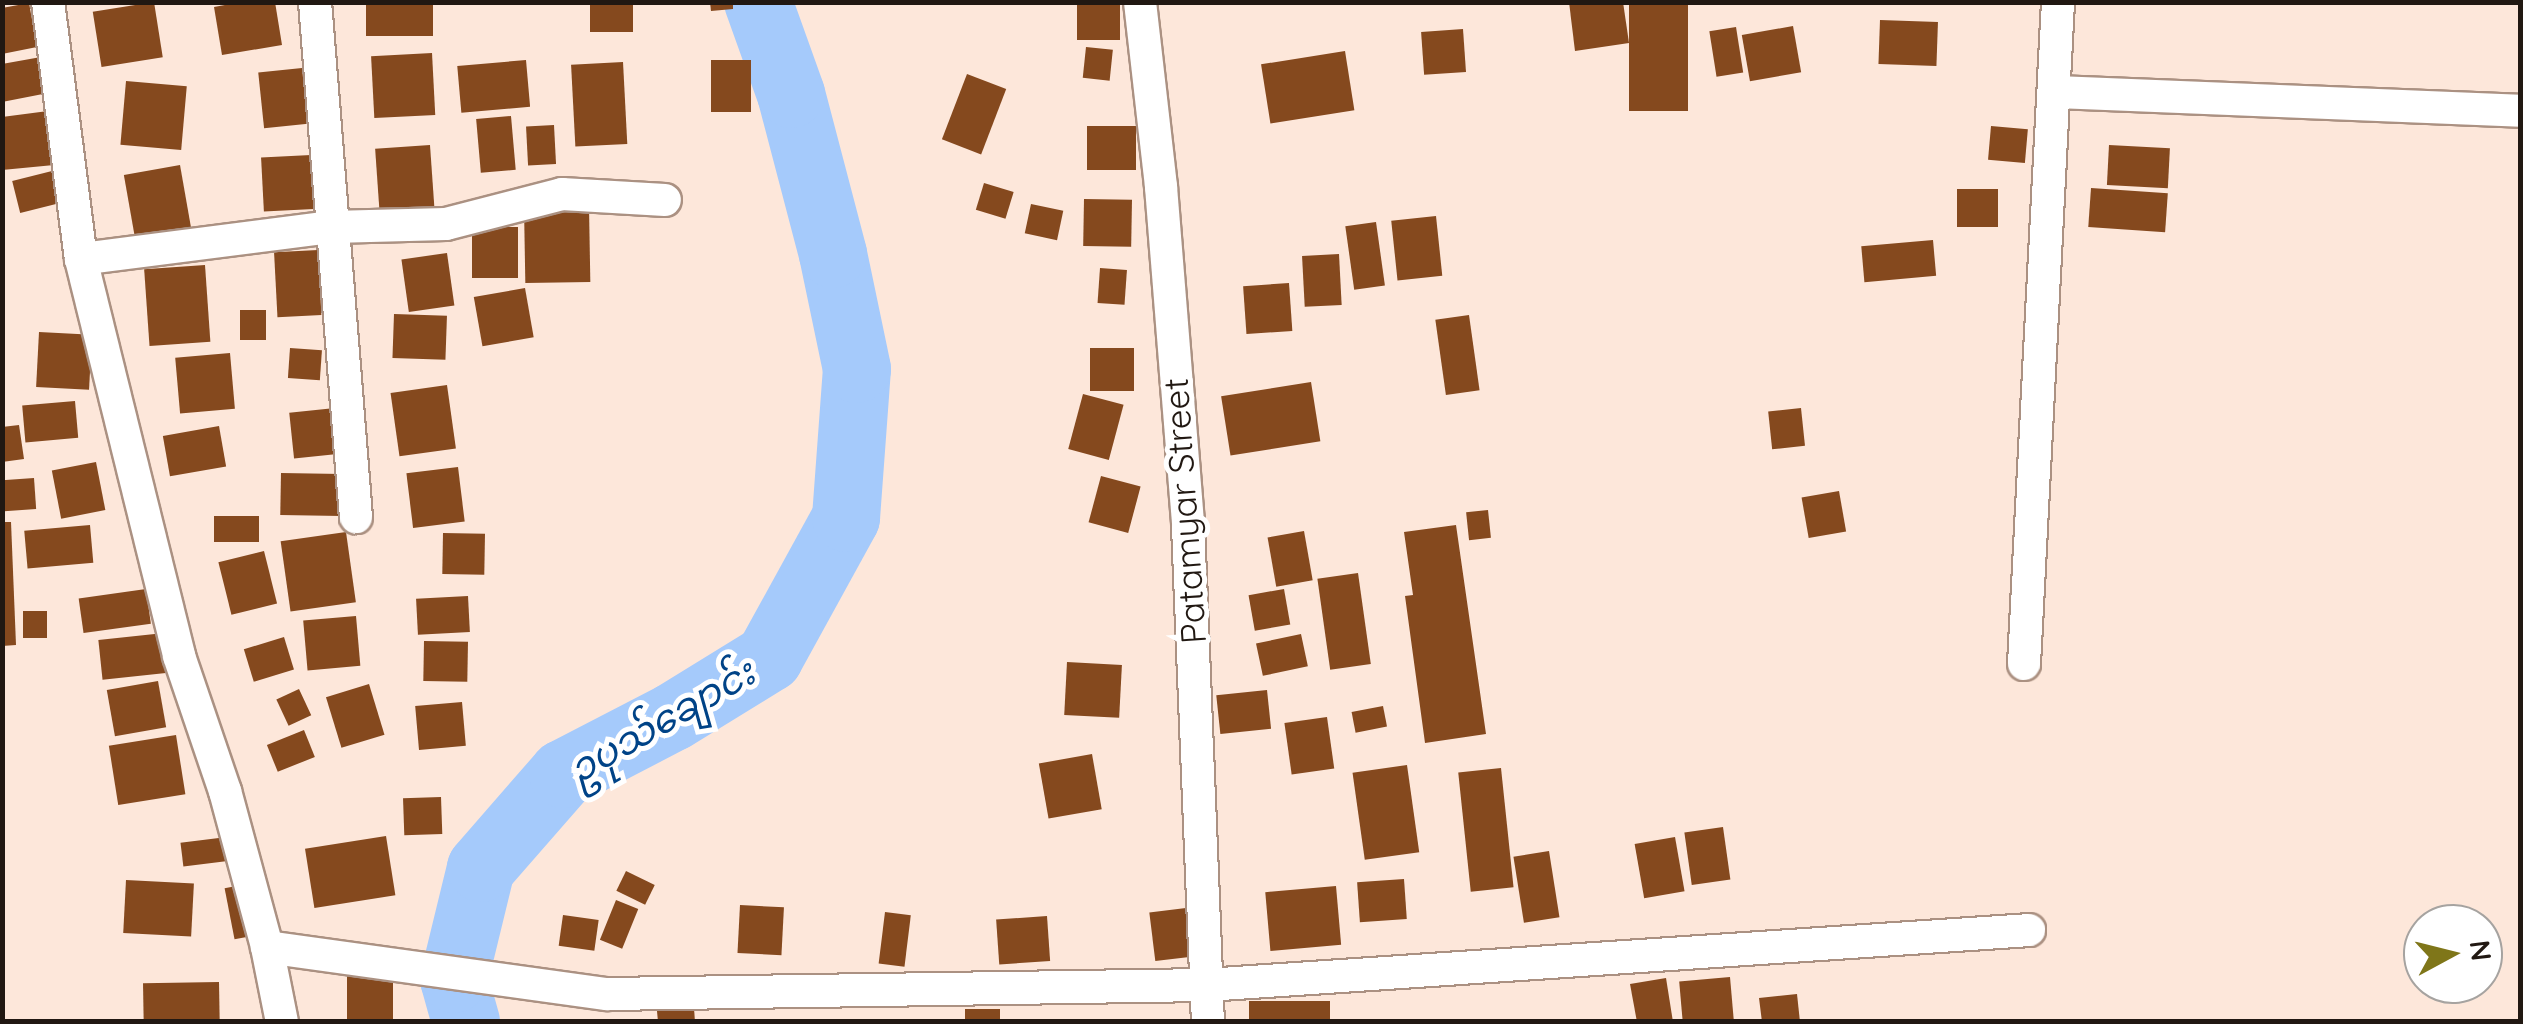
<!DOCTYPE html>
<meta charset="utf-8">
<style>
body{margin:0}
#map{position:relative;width:2523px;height:1024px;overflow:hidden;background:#fde7da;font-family:Quicksand,"Noto Sans Myanmar",sans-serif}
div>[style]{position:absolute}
.river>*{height:68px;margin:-34px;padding:0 34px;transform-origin:34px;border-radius:34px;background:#a5cafb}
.building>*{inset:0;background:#85491e;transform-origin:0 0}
.roads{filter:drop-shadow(2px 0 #ab9182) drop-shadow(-2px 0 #ab9182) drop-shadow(0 2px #ab9182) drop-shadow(0 -2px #ab9182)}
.minor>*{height:32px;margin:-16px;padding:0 16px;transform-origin:16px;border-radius:16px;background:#fff}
span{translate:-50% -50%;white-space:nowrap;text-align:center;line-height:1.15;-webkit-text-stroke:10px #fff;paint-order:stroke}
.street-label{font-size:35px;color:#211812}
.water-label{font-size:38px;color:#004387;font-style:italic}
.frame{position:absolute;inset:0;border:5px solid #211812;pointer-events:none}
.north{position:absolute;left:2403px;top:904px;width:100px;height:100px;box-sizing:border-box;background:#fff;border:2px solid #a6a3a0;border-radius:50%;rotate:83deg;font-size:28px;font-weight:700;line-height:40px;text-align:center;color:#211812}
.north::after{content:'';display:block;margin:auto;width:35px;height:45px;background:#7f7619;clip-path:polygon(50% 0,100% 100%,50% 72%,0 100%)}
</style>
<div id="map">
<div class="river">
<div style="left:466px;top:1022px;width:45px;rotate:-105.6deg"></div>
<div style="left:454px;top:979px;width:114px;rotate:-76.3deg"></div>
<div style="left:481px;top:868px;width:125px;rotate:-48.9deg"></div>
<div style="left:563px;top:774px;width:124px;rotate:-27.4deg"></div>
<div style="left:673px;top:717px;width:113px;rotate:-31.6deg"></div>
<div style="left:769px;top:658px;width:160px;rotate:-61.2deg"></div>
<div style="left:846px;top:518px;width:149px;rotate:-85.8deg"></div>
<div style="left:857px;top:369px;width:117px;rotate:-101.8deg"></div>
<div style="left:833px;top:254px;width:165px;rotate:-104.7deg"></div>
<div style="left:791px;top:94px;width:98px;rotate:-109.7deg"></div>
</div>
<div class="building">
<div style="left:154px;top:2px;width:56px;height:62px;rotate:81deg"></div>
<div style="clip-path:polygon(241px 2px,275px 2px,282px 45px,222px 55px,214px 7px)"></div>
<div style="left:366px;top:2px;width:67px;height:34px"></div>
<div style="left:590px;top:2px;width:43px;height:30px"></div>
<div style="clip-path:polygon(710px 2px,733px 2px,733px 9px,711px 11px)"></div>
<div style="left:1077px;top:2px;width:43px;height:38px"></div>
<div style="clip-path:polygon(1569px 2px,1623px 2px,1629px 43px,1575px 51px)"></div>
<div style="left:1629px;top:2px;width:59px;height:109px"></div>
<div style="clip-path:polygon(29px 3px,37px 47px,2px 54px,2px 8px)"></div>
<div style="left:1880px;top:20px;width:58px;height:44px;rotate:2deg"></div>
<div style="left:1793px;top:26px;width:47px;height:52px;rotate:80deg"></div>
<div style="left:1736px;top:27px;width:46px;height:27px;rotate:81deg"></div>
<div style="left:1463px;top:29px;width:43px;height:42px;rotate:86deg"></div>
<div style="left:1086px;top:47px;width:27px;height:31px;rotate:6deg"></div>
<div style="left:1345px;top:51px;width:60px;height:85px;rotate:81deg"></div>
<div style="left:432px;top:53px;width:62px;height:61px;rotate:87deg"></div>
<div style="clip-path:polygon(41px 57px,48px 93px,2px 102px,2px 64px)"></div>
<div style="left:526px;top:60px;width:47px;height:69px;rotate:85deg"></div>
<div style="left:751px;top:60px;width:52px;height:40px;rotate:90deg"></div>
<div style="left:623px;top:62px;width:82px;height:52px;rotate:87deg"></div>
<div style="left:302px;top:68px;width:56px;height:44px;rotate:84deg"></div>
<div style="left:967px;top:74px;width:42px;height:70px;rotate:21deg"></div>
<div style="left:126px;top:81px;width:61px;height:64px;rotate:5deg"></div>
<div style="clip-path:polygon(48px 111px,54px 165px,2px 170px,2px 117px)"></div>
<div style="left:511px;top:116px;width:54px;height:35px;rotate:85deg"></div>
<div style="left:554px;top:125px;width:39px;height:28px;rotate:87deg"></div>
<div style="left:1136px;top:126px;width:44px;height:49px;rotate:90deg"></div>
<div style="left:1991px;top:126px;width:37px;height:34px;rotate:5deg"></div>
<div style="left:430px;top:145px;width:67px;height:55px;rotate:86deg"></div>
<div style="left:2109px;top:145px;width:61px;height:40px;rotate:3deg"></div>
<div style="left:311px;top:155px;width:54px;height:50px;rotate:87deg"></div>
<div style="left:180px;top:165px;width:72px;height:57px;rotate:80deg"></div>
<div style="left:52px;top:171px;width:33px;height:41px;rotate:76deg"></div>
<div style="left:984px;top:183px;width:31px;height:28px;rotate:17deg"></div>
<div style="left:2091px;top:188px;width:77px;height:39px;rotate:4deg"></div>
<div style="left:1957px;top:189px;width:41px;height:38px"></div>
<div style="left:1084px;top:199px;width:48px;height:47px;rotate:1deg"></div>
<div style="left:1031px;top:204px;width:33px;height:30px;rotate:12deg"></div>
<div style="left:589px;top:206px;width:76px;height:65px;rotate:89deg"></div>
<div style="left:1436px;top:216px;width:60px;height:45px;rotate:84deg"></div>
<div style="left:1376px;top:222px;width:64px;height:31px;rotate:82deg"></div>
<div style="left:472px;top:227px;width:46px;height:51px"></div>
<div style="left:1933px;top:240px;width:36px;height:72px;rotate:85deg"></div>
<div style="left:318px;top:250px;width:65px;height:44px;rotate:87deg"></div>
<div style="left:447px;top:253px;width:53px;height:46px;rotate:82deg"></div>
<div style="left:1339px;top:254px;width:51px;height:37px;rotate:87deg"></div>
<div style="left:205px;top:265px;width:77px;height:61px;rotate:86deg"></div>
<div style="left:1100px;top:268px;width:27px;height:35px;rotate:4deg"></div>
<div style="left:1289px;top:283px;width:48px;height:46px;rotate:86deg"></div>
<div style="left:525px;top:288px;width:50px;height:52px;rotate:80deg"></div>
<div style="left:266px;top:310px;width:30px;height:26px;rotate:90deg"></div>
<div style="left:394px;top:314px;width:53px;height:44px;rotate:2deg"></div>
<div style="left:1469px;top:315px;width:76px;height:34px;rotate:82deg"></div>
<div style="left:39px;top:332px;width:53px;height:55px;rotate:3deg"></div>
<div style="left:290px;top:348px;width:32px;height:30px;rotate:4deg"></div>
<div style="left:1090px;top:348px;width:44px;height:43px"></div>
<div style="left:230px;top:353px;width:56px;height:55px;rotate:85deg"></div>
<div style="left:1311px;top:382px;width:60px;height:91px;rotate:81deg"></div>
<div style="left:447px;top:385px;width:64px;height:57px;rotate:82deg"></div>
<div style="left:1083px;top:394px;width:42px;height:57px;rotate:15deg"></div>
<div style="left:75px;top:401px;width:37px;height:53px;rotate:85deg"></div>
<div style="left:335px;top:408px;width:46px;height:46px;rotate:84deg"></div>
<div style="left:1801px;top:408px;width:38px;height:33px;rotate:84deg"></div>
<div style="clip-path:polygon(19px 425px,24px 459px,2px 462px,2px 427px)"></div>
<div style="left:219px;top:426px;width:41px;height:57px;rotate:80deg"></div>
<div style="left:96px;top:462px;width:49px;height:45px;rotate:79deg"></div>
<div style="left:458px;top:467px;width:55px;height:52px;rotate:83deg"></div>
<div style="left:281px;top:473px;width:61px;height:42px;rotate:1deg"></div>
<div style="left:1101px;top:476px;width:41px;height:48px;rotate:15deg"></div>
<div style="left:34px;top:478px;width:31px;height:32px;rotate:86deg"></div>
<div style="left:1839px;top:491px;width:41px;height:38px;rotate:80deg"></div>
<div style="left:1488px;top:510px;width:28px;height:22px;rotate:84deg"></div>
<div style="left:214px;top:516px;width:45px;height:26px"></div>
<div style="clip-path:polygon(2px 522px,11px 522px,16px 645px,2px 646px)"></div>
<div style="left:90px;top:525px;width:38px;height:66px;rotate:85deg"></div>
<div style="clip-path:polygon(1456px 525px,1486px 734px,1425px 743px,1405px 596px,1413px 595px,1404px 532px)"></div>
<div style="left:1304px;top:531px;width:50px;height:37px;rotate:80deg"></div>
<div style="left:346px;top:532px;width:71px;height:66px;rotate:82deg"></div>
<div style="left:443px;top:533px;width:42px;height:41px;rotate:1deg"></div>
<div style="left:264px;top:551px;width:54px;height:47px;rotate:76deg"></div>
<div style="left:1358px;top:573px;width:92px;height:41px;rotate:82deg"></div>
<div style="left:146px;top:589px;width:35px;height:68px;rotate:82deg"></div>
<div style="left:1284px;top:589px;width:36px;height:36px;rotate:80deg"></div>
<div style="left:468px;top:596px;width:36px;height:52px;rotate:87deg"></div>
<div style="left:23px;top:611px;width:24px;height:27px"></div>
<div style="left:356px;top:616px;width:50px;height:53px;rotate:85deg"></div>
<div style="left:164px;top:633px;width:40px;height:66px;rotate:84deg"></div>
<div style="left:1301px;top:634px;width:33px;height:46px;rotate:78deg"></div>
<div style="left:284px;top:637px;width:34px;height:42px;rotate:73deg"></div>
<div style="left:424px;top:641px;width:44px;height:40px;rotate:1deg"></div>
<div style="left:1067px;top:662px;width:55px;height:53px;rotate:3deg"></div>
<div style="left:158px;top:681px;width:47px;height:52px;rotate:80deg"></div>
<div style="left:369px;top:684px;width:53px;height:45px;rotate:73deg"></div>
<div style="left:299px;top:689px;width:29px;height:25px;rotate:65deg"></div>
<div style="left:1267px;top:690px;width:39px;height:51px;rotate:84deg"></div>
<div style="left:462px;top:702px;width:44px;height:47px;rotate:85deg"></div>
<div style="left:1383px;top:706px;width:21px;height:32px;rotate:79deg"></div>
<div style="left:1327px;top:717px;width:52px;height:43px;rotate:82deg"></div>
<div style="left:304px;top:730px;width:29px;height:40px;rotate:68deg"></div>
<div style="left:176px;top:735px;width:60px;height:68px;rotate:81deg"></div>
<div style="left:1092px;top:754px;width:56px;height:54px;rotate:80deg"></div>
<div style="left:1407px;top:765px;width:88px;height:55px;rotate:82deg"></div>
<div style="left:1501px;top:768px;width:120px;height:43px;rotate:84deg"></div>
<div style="left:441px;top:797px;width:37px;height:38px;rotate:88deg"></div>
<div style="left:1723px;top:827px;width:53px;height:39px;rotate:82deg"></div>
<div style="left:243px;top:835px;width:24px;height:63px;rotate:83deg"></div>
<div style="left:386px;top:836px;width:60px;height:82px;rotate:81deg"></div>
<div style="left:1675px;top:837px;width:55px;height:41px;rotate:80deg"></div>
<div style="left:1549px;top:851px;width:67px;height:36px;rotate:81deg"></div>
<div style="left:626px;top:871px;width:32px;height:22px;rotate:26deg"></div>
<div style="left:1404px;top:879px;width:40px;height:47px;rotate:86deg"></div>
<div style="left:126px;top:880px;width:68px;height:53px;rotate:3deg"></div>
<div style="left:257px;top:882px;width:52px;height:33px;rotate:79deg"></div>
<div style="left:1336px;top:886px;width:59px;height:71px;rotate:85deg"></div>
<div style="left:616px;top:900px;width:24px;height:43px;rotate:22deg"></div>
<div style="left:740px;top:905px;width:44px;height:48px;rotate:3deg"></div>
<div style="left:1194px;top:907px;width:49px;height:45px;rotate:83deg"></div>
<div style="left:885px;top:912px;width:26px;height:52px;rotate:7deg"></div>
<div style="left:563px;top:915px;width:36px;height:31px;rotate:8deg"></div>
<div style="left:1047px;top:916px;width:45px;height:51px;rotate:86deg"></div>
<div style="left:347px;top:964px;width:46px;height:57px"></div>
<div style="left:1730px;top:977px;width:45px;height:51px;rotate:85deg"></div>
<div style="clip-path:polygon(1666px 978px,1673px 1022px,1637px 1022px,1630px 984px)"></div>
<div style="left:219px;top:982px;width:40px;height:76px;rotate:89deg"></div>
<div style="clip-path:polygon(1797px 994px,1800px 1022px,1762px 1022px,1759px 998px)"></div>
<div style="left:1249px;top:1001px;width:81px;height:21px"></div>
<div style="clip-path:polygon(694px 1008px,695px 1022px,658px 1022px,657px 1011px)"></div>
<div style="left:965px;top:1009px;width:35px;height:13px"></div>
</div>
<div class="roads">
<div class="minor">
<div style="left:48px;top:2px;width:259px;rotate:82.7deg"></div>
<div style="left:81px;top:259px;width:409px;rotate:76.1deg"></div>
<div style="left:179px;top:656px;width:143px;rotate:71.2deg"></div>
<div style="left:225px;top:791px;width:162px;rotate:74.9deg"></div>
<div style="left:267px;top:947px;width:76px;rotate:78.7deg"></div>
<div style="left:315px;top:2px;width:517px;rotate:85.45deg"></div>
<div style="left:1140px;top:2px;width:186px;rotate:83.5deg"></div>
<div style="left:1161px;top:187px;width:340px;rotate:85.4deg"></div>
<div style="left:1188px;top:526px;width:496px;rotate:87.7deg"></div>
<div style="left:2054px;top:92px;width:466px;rotate:2.3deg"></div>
<div style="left:81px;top:259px;width:253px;rotate:-7.3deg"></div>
<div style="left:332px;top:227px;width:114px;rotate:-1.5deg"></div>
<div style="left:446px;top:224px;width:120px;rotate:-14.5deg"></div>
<div style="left:562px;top:194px;width:103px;rotate:3.3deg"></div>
<div style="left:2024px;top:664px;width:663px;rotate:-87.06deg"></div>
<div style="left:267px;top:947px;width:343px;rotate:7.9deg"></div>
<div style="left:607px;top:994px;width:599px;rotate:-0.86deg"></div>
<div style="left:1206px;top:985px;width:825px;rotate:-3.82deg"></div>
</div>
</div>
<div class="street-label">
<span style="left:1184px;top:511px;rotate:-94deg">Patamyar Street</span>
</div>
<div class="water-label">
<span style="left:661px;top:721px;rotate:-30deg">ဥပုသ်ချောင်း</span>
</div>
<div class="frame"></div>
<div class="north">N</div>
</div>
